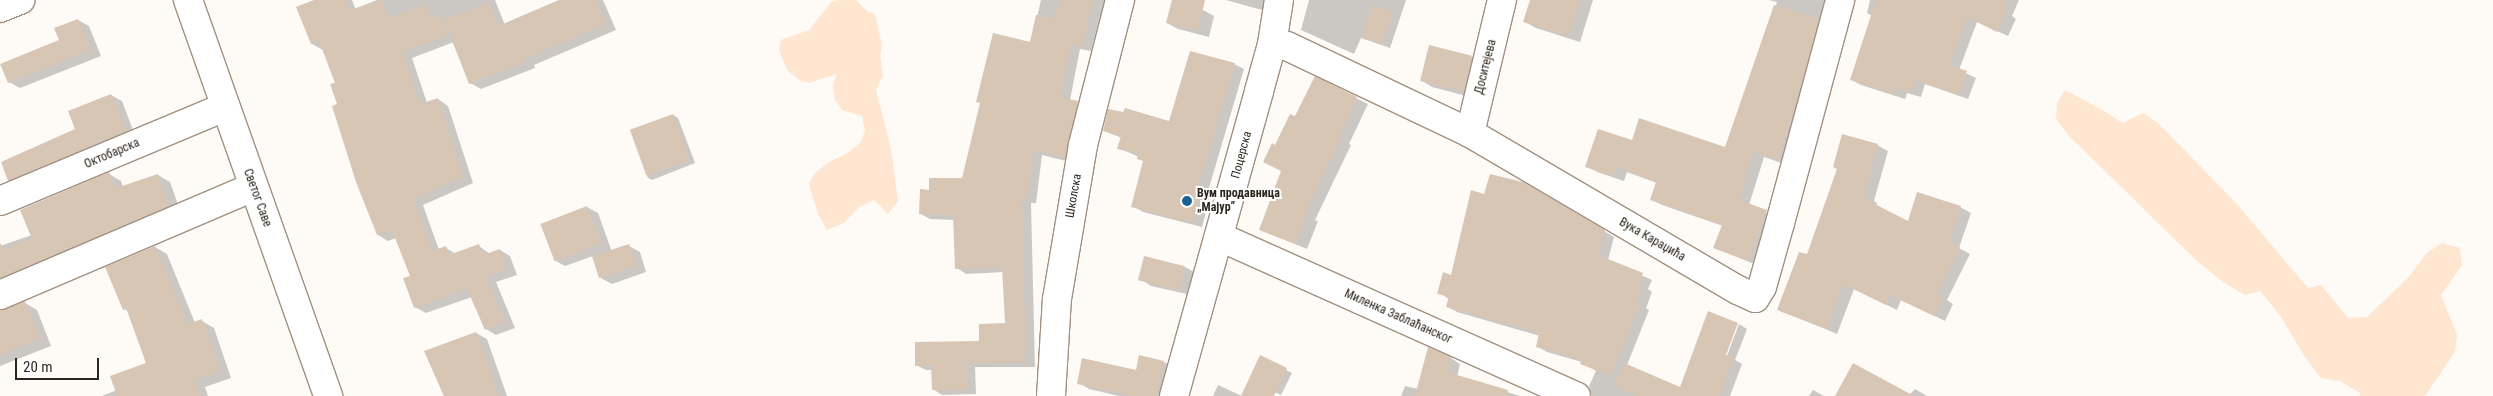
<!DOCTYPE html>
<meta charset="utf-8">
<style>
body{margin:0}
#map{position:relative;width:2493px;height:396px;overflow:hidden;background:#fefaf6;font-family:"Roboto Condensed",sans-serif}
div>[style]{position:absolute}
.green>*{inset:0;background:#fee6d0}
.shadow>*{inset:0;background:#0003}
.building>*{inset:0;background:#d8c6b5;transform-origin:0 0}
.roads{filter:drop-shadow(1px 0 #a19080) drop-shadow(-1px 0 #a19080) drop-shadow(0 1px #a19080) drop-shadow(0 -1px #a19080)}
.minor>*{height:28px;margin:-14px;padding:0 14px;transform-origin:14px;border-radius:14px;background:#fff}
.tertiary>*{height:28px;margin:-14px;padding:0 14px;transform-origin:14px;border-radius:14px;background:#fff}
.dots>*{width:14px;height:14px;translate:-50% -50%;box-sizing:border-box;border:2px solid #fff;border-radius:50%}
span{translate:-50% -50%;white-space:nowrap;text-align:center;line-height:1.15;-webkit-text-stroke:4px #fff;paint-order:stroke}
.street-label{font-size:12px;color:#2c261f}
.poi-label{font-size:12px;color:#2c261f;font-weight:700}
.left{translate:0 -50%;text-align:left}
.scale{position:absolute;left:15px;top:358px;width:84px;height:22px;box-sizing:border-box;border:2px solid #2c261f;border-top:0;padding-left:6px;font-size:15px;line-height:18px;white-space:nowrap;color:#2c261f;-webkit-text-stroke:4px #fff;paint-order:stroke}
</style>
<div id="map">
<div class="green">
<div style="clip-path:polygon(838px 0,856px 0,867px 11px,875px 14px,882px 45px,880px 56px,883px 76px,876px 90px,891px 149px,898px 201px,888px 214px,874px 200px,858px 208px,844px 223px,827px 230px,818px 214px,809px 184px,815px 173px,829px 162px,847px 153px,861px 142px,865px 130px,862px 116px,842px 110px,835px 100px,833px 85px,837px 74px,809px 83px,799px 80px,787px 70px,779px 50px,781px 40px,809px 30px,831px 2px)"></div>
<div style="clip-path:polygon(2065px 90px,2106px 112px,2122px 123px,2143px 113px,2158px 123px,2236px 203px,2308px 288px,2321px 285px,2348px 318px,2367px 317px,2407px 279px,2427px 253px,2442px 243px,2460px 248px,2462px 265px,2441px 295px,2457px 335px,2455px 352px,2425px 396px,2360px 396px,2360px 393px,2340px 381px,2321px 378px,2305px 357px,2279px 314px,2260px 291px,2245px 295px,2223px 282px,2197px 261px,2070px 137px,2056px 119px,2057px 103px)"></div>
</div>
<div class="shadow">
<div style="clip-path:polygon(317px 0,352px 0,356px 10px,380px 0,495px 0,505px 25px,562px 0,603px 0,616px 30px,534px 65px,535px 68px,481px 89px,470px 83px,454px 42px,412px 58px,427px 103px,438px 99px,448px 106px,473px 183px,423px 205px,439px 250px,446px 248px,456px 254px,479px 246px,490px 254px,500px 250px,510px 256px,517px 275px,496px 282px,515px 328px,496px 335px,486px 329px,472px 297px,426px 313px,415px 307px,411px 276px,396px 238px,388px 241px,378px 235px,339px 105px,337px 83px,323px 50px,312px 44px,298px 8px)"></div>
<div style="clip-path:polygon(1041px 0,1115px 0,1110px 19px,1100px 16px,1091px 51px,1080px 49px,1070px 100px,1087px 108px,1074px 163px,1042px 155px,1036px 203px,1031px 203px,1035px 367px,975px 367px,976px 394px,942px 395px,933px 389px,932px 370px,926px 370px,916px 365px,980px 342px,1006px 325px,1004px 272px,966px 274px,957px 268px,954px 220px,930px 219px,921px 214px,930px 191px,963px 179px,1031px 44px)"></div>
<div style="clip-path:polygon(1226px 0,1272px 0,1269px 12px)"></div>
<div style="clip-path:polygon(1309px 0,1406px 0,1390px 48px,1361px 38px,1354px 54px,1301px 30px)"></div>
<div style="clip-path:polygon(1531px 0,1593px 0,1580px 42px,1536px 28px,1525px 22px)"></div>
<div style="clip-path:polygon(1769px 0,1833px 0,1787px 165px,1764px 157px,1749px 205px,1776px 218px,1759px 266px,1715px 248px,1723px 226px,1662px 205px,1652px 199px,1657px 183px,1627px 172px,1624px 181px,1597px 172px,1587px 166px,1632px 141px,1726px 148px,1759px 58px,1777px 2px)"></div>
<div style="clip-path:polygon(1870px 0,2019px 0,2012px 16px,2016px 19px,2008px 36px,1977px 22px,1959px 70px,1976px 78px,1968px 99px,1925px 84px,1921px 97px,1907px 93px,1905px 99px,1861px 85px,1852px 80px,1872px 16px,1867px 13px)"></div>
<div style="clip-path:polygon(1203px 10px,1214px 16px,1209px 37px,1178px 29px,1167px 23px)"></div>
<div style="clip-path:polygon(78px 20px,89px 26px,101px 56px,20px 88px,9px 82px,61px 41px)"></div>
<div style="clip-path:polygon(1430px 46px,1472px 57px,1483px 64px,1474px 98px,1432px 87px,1421px 80px)"></div>
<div style="clip-path:polygon(1234px 64px,1244px 69px,1209px 188px,1212px 190px,1202px 227px,1143px 212px,1133px 206px,1144px 162px,1139px 157px,1119px 148px,1122px 138px,1104px 131px,1170px 123px)"></div>
<div style="clip-path:polygon(1315px 78px,1368px 104px,1349px 144px,1351px 145px,1315px 220px,1318px 221px,1307px 249px,1260px 230px,1282px 171px,1275px 147px,1296px 118px)"></div>
<div style="clip-path:polygon(111px 95px,122px 101px,136px 138px,20px 186px,9px 180px,77px 130px)"></div>
<div style="clip-path:polygon(673px 115px,678px 118px,695px 163px,652px 180px,647px 177px)"></div>
<div style="clip-path:polygon(1877px 145px,1888px 151px,1874px 201px,1877px 203px,1876px 206px,1908px 222px,1960px 207px,1971px 213px,1959px 248px,1970px 254px,1947px 300px,1953px 304px,1945px 321px,1901px 300px,1897px 310px,1854px 289px,1837px 334px,1778px 309px,1808px 256px)"></div>
<div style="clip-path:polygon(109px 174px,121px 181px,123px 187px,158px 175px,170px 182px,181px 213px,0 292px,0 246px,32px 235px)"></div>
<div style="clip-path:polygon(1522px 183px,1614px 237px,1608px 260px,1652px 280px,1648px 289px,1652px 292px,1646px 308px,1649px 310px,1627px 365px,1655px 396px,1592px 396px,1589px 386px,1596px 371px,1582px 362px,1547px 352px,1537px 346px,1540px 336px,1457px 312px,1448px 307px,1449px 299px,1439px 293px,1452px 276px,1485px 196px)"></div>
<div style="clip-path:polygon(587px 207px,598px 213px,612px 252px,629px 246px,640px 252px,646px 272px,612px 284px,601px 278px,593px 256px,565px 266px,554px 260px)"></div>
<div style="clip-path:polygon(155px 247px,167px 254px,195px 323px,202px 321px,214px 328px,231px 378px,205px 387px,208px 396px,102px 396px,117px 390px,148px 364px,129px 312px,124px 309px)"></div>
<div style="clip-path:polygon(1145px 258px,1185px 267px,1196px 273px,1191px 295px,1151px 286px,1141px 279px)"></div>
<div style="clip-path:polygon(25px 303px,37px 310px,51px 346px,0 366px,0 312px)"></div>
<div style="clip-path:polygon(1739px 324px,1747px 329px,1735px 360px,1742px 364px,1730px 396px,1678px 396px,1722px 360px,1725px 361px)"></div>
<div style="clip-path:polygon(476px 333px,487px 339px,507px 396px,444px 396px,425px 352px)"></div>
<div style="clip-path:polygon(1260px 357px,1292px 373px,1281px 395px,1255px 383px)"></div>
<div style="clip-path:polygon(1451px 358px,1460px 364px,1457px 377px,1520px 396px,1401px 396px,1405px 386px,1418px 389px)"></div>
<div style="clip-path:polygon(1164px 362px,1175px 369px,1169px 396px,1119px 396px,1089px 389px,1079px 383px,1137px 371px)"></div>
<div style="clip-path:polygon(1218px 385px,1242px 396px,1213px 396px)"></div>
<div style="clip-path:polygon(1915px 389px,1927px 396px,1868px 396px,1909px 395px)"></div>
<div style="clip-path:polygon(1813px 390px,1824px 396px,1809px 396px)"></div>
</div>
<div class="building">
<div style="clip-path:polygon(314px 0,345px 0,349px 11px,377px 0,382px 0,389px 18px,425px 4px,430px 18px,440px 14px,448px 35px,402px 52px,420px 104px,438px 98px,463px 177px,413px 199px,432px 251px,446px 246px,449px 255px,479px 244px,483px 255px,500px 249px,507px 269px,486px 277px,505px 322px,485px 330px,467px 289px,414px 308px,403px 278px,410px 276px,392px 230px,377px 235px,356px 182px,332px 106px,337px 104px,330px 84px,335px 83px,319px 41px,311px 44px,296px 7px)"></div>
<div style="clip-path:polygon(559px 0,595px 0,606px 24px,524px 59px,525px 62px,469px 84px,444px 20px,489px 3px,498px 26px)"></div>
<div style="clip-path:polygon(1060px 0,1093px 0,1082px 47px,1071px 44px,1060px 97px,1078px 101px,1065px 158px,1033px 150px,1027px 199px,1022px 198px,1026px 362px,966px 363px,967px 390px,932px 390px,931px 365px,915px 366px,915px 342px,979px 341px,979px 324px,1005px 323px,1002px 267px,955px 269px,953px 215px,919px 214px,920px 189px,929px 190px,929px 178px,962px 178px,980px 103px,976px 102px,993px 33px,1030px 42px,1036px 15px,1054px 19px)"></div>
<div style="clip-path:polygon(1172px 0,1205px 0,1198px 31px,1166px 23px)"></div>
<div style="clip-path:polygon(1530px 0,1580px 0,1569px 36px,1523px 22px)"></div>
<div style="clip-path:polygon(1876px 0,2007px 0,2002px 10px,2007px 12px,1997px 32px,1967px 17px,1949px 65px,1967px 71px,1958px 95px,1915px 80px,1911px 93px,1897px 88px,1895px 95px,1850px 80px)"></div>
<div style="left:1372px;top:5px;width:22px;height:34px;rotate:18deg"></div>
<div style="clip-path:polygon(1774px 5px,1819px 19px,1796px 103px,1777px 160px,1753px 152px,1739px 200px,1767px 210px,1748px 261px,1713px 248px,1722px 225px,1650px 200px,1656px 182px,1616px 167px,1613px 176px,1585px 167px,1598px 129px,1632px 140px,1639px 118px,1725px 147px)"></div>
<div style="clip-path:polygon(78px 19px,91px 50px,8px 83px,0 64px,59px 40px,54px 28px)"></div>
<div style="left:1429px;top:45px;width:44px;height:37px;rotate:14deg"></div>
<div style="clip-path:polygon(1190px 51px,1235px 63px,1199px 183px,1203px 183px,1192px 223px,1131px 207px,1143px 161px,1137px 159px,1138px 154px,1117px 149px,1121px 136px,1103px 131px,1108px 109px,1123px 112px,1125px 108px,1169px 121px)"></div>
<div style="clip-path:polygon(1315px 76px,1357px 97px,1339px 137px,1341px 138px,1305px 213px,1307px 214px,1296px 244px,1259px 230px,1281px 171px,1263px 162px,1272px 143px,1275px 145px,1290px 114px,1295px 116px)"></div>
<div style="clip-path:polygon(111px 94px,126px 131px,8px 181px,1px 162px,75px 129px,68px 111px)"></div>
<div style="left:673px;top:114px;width:49px;height:46px;rotate:70deg"></div>
<div style="clip-path:polygon(1842px 134px,1878px 144px,1864px 194px,1867px 195px,1865px 199px,1908px 221px,1917px 192px,1961px 206px,1949px 241px,1960px 247px,1937px 293px,1943px 297px,1934px 316px,1890px 295px,1886px 305px,1843px 284px,1826px 329px,1777px 310px,1799px 252px,1807px 254px,1837px 169px,1833px 167px)"></div>
<div style="clip-path:polygon(109px 172px,116px 188px,158px 174px,169px 206px,0 278px,0 243px,4px 249px,32px 239px,20px 210px)"></div>
<div style="clip-path:polygon(1490px 174px,1523px 182px,1605px 230px,1598px 255px,1643px 273px,1639px 283px,1643px 285px,1636px 302px,1640px 304px,1611px 376px,1580px 364px,1582px 360px,1536px 347px,1539px 333px,1446px 307px,1449px 296px,1437px 294px,1443px 272px,1451px 275px,1471px 190px,1484px 194px)"></div>
<div style="left:587px;top:206px;width:40px;height:50px;rotate:69deg"></div>
<div style="left:629px;top:244px;width:23px;height:39px;rotate:72deg"></div>
<div style="clip-path:polygon(155px 246px,187px 324px,202px 319px,220px 371px,194px 380px,200px 396px,117px 396px,110px 376px,146px 363px,126px 308px,123px 310px,105px 267px)"></div>
<div style="left:1144px;top:256px;width:42px;height:25px;rotate:14deg"></div>
<div style="clip-path:polygon(25px 301px,40px 339px,0 355px,0 310px)"></div>
<div style="clip-path:polygon(1708px 311px,1738px 323px,1726px 355px,1734px 358px,1719px 396px,1637px 396px,1614px 386px,1624px 363px,1680px 387px)"></div>
<div style="clip-path:polygon(476px 332px,499px 396px,444px 396px,424px 351px)"></div>
<div style="clip-path:polygon(1428px 347px,1451px 357px,1447px 372px,1508px 390px,1507px 396px,1415px 396px)"></div>
<div style="clip-path:polygon(1139px 355px,1164px 361px,1156px 396px,1133px 396px,1077px 384px,1082px 358px,1136px 370px)"></div>
<div style="clip-path:polygon(1260px 355px,1287px 368px,1274px 396px,1241px 396px)"></div>
<div style="clip-path:polygon(1853px 363px,1914px 396px,1835px 396px)"></div>
</div>
<div class="roads">
<div class="minor">
<div style="left:0;top:8px;width:22px;rotate:-22deg"></div>
<div style="left:1272px;top:44px;width:15px;rotate:8deg"></div>
<div style="left:1287px;top:46px;width:203px;rotate:25.4deg"></div>
<div style="left:1470px;top:133px;width:311px;rotate:30.4deg"></div>
<div style="left:1738px;top:290px;width:19px;rotate:25deg"></div>
<div style="left:1755px;top:298px;width:13px;rotate:-58deg"></div>
<div style="left:1762px;top:287px;width:66px;rotate:-74.3deg"></div>
<div style="left:1780px;top:223px;width:231px;rotate:-74.9deg"></div>
<div style="left:1470px;top:133px;width:137px;rotate:-76.5deg"></div>
<div style="left:0;top:201px;width:244px;rotate:-22.7deg"></div>
<div style="left:1220px;top:237px;width:390px;rotate:24.1deg"></div>
<div style="left:0;top:295px;width:275px;rotate:-23.1deg"></div>
<div style="left:1051px;top:396px;width:97px;rotate:-86.5deg"></div>
<div style="left:1057px;top:299px;width:156px;rotate:-80.4deg"></div>
<div style="left:1083px;top:145px;width:150px;rotate:-75.7deg"></div>
<div style="left:1174px;top:396px;width:317px;rotate:-74.4deg"></div>
<div style="left:1259px;top:91px;width:49px;rotate:-74.5deg"></div>
<div style="left:1272px;top:44px;width:45px;rotate:-81deg"></div>
</div>
<div class="tertiary">
<div style="left:188px;top:0;width:420px;rotate:70.5deg"></div>
</div>
</div>
<div class="dots">
<div style="left:1187px;top:201px;background:#1a6296"></div>
</div>
<div class="street-label">
<span style="left:1486px;top:67px;rotate:-76deg">Доситејева</span>
<span style="left:112px;top:154px;rotate:-23deg">Октобарска</span>
<span style="left:1242px;top:155px;rotate:-75deg">Поцерска</span>
<span style="left:1074px;top:196px;rotate:-80deg">Школска</span>
<span style="left:257px;top:198px;rotate:70deg">Светог Саве</span>
<span style="left:1652px;top:240px;rotate:30deg">Вука Караџића</span>
<span style="left:1398px;top:317px;rotate:24deg">Миленка Заблаћанског</span>
</div>
<div class="poi-label">
<span class="left" style="left:1197px;top:201px">Вум продавница<br>„Мајур”</span>
</div>
<div class="scale">20 m</div>
</div>
